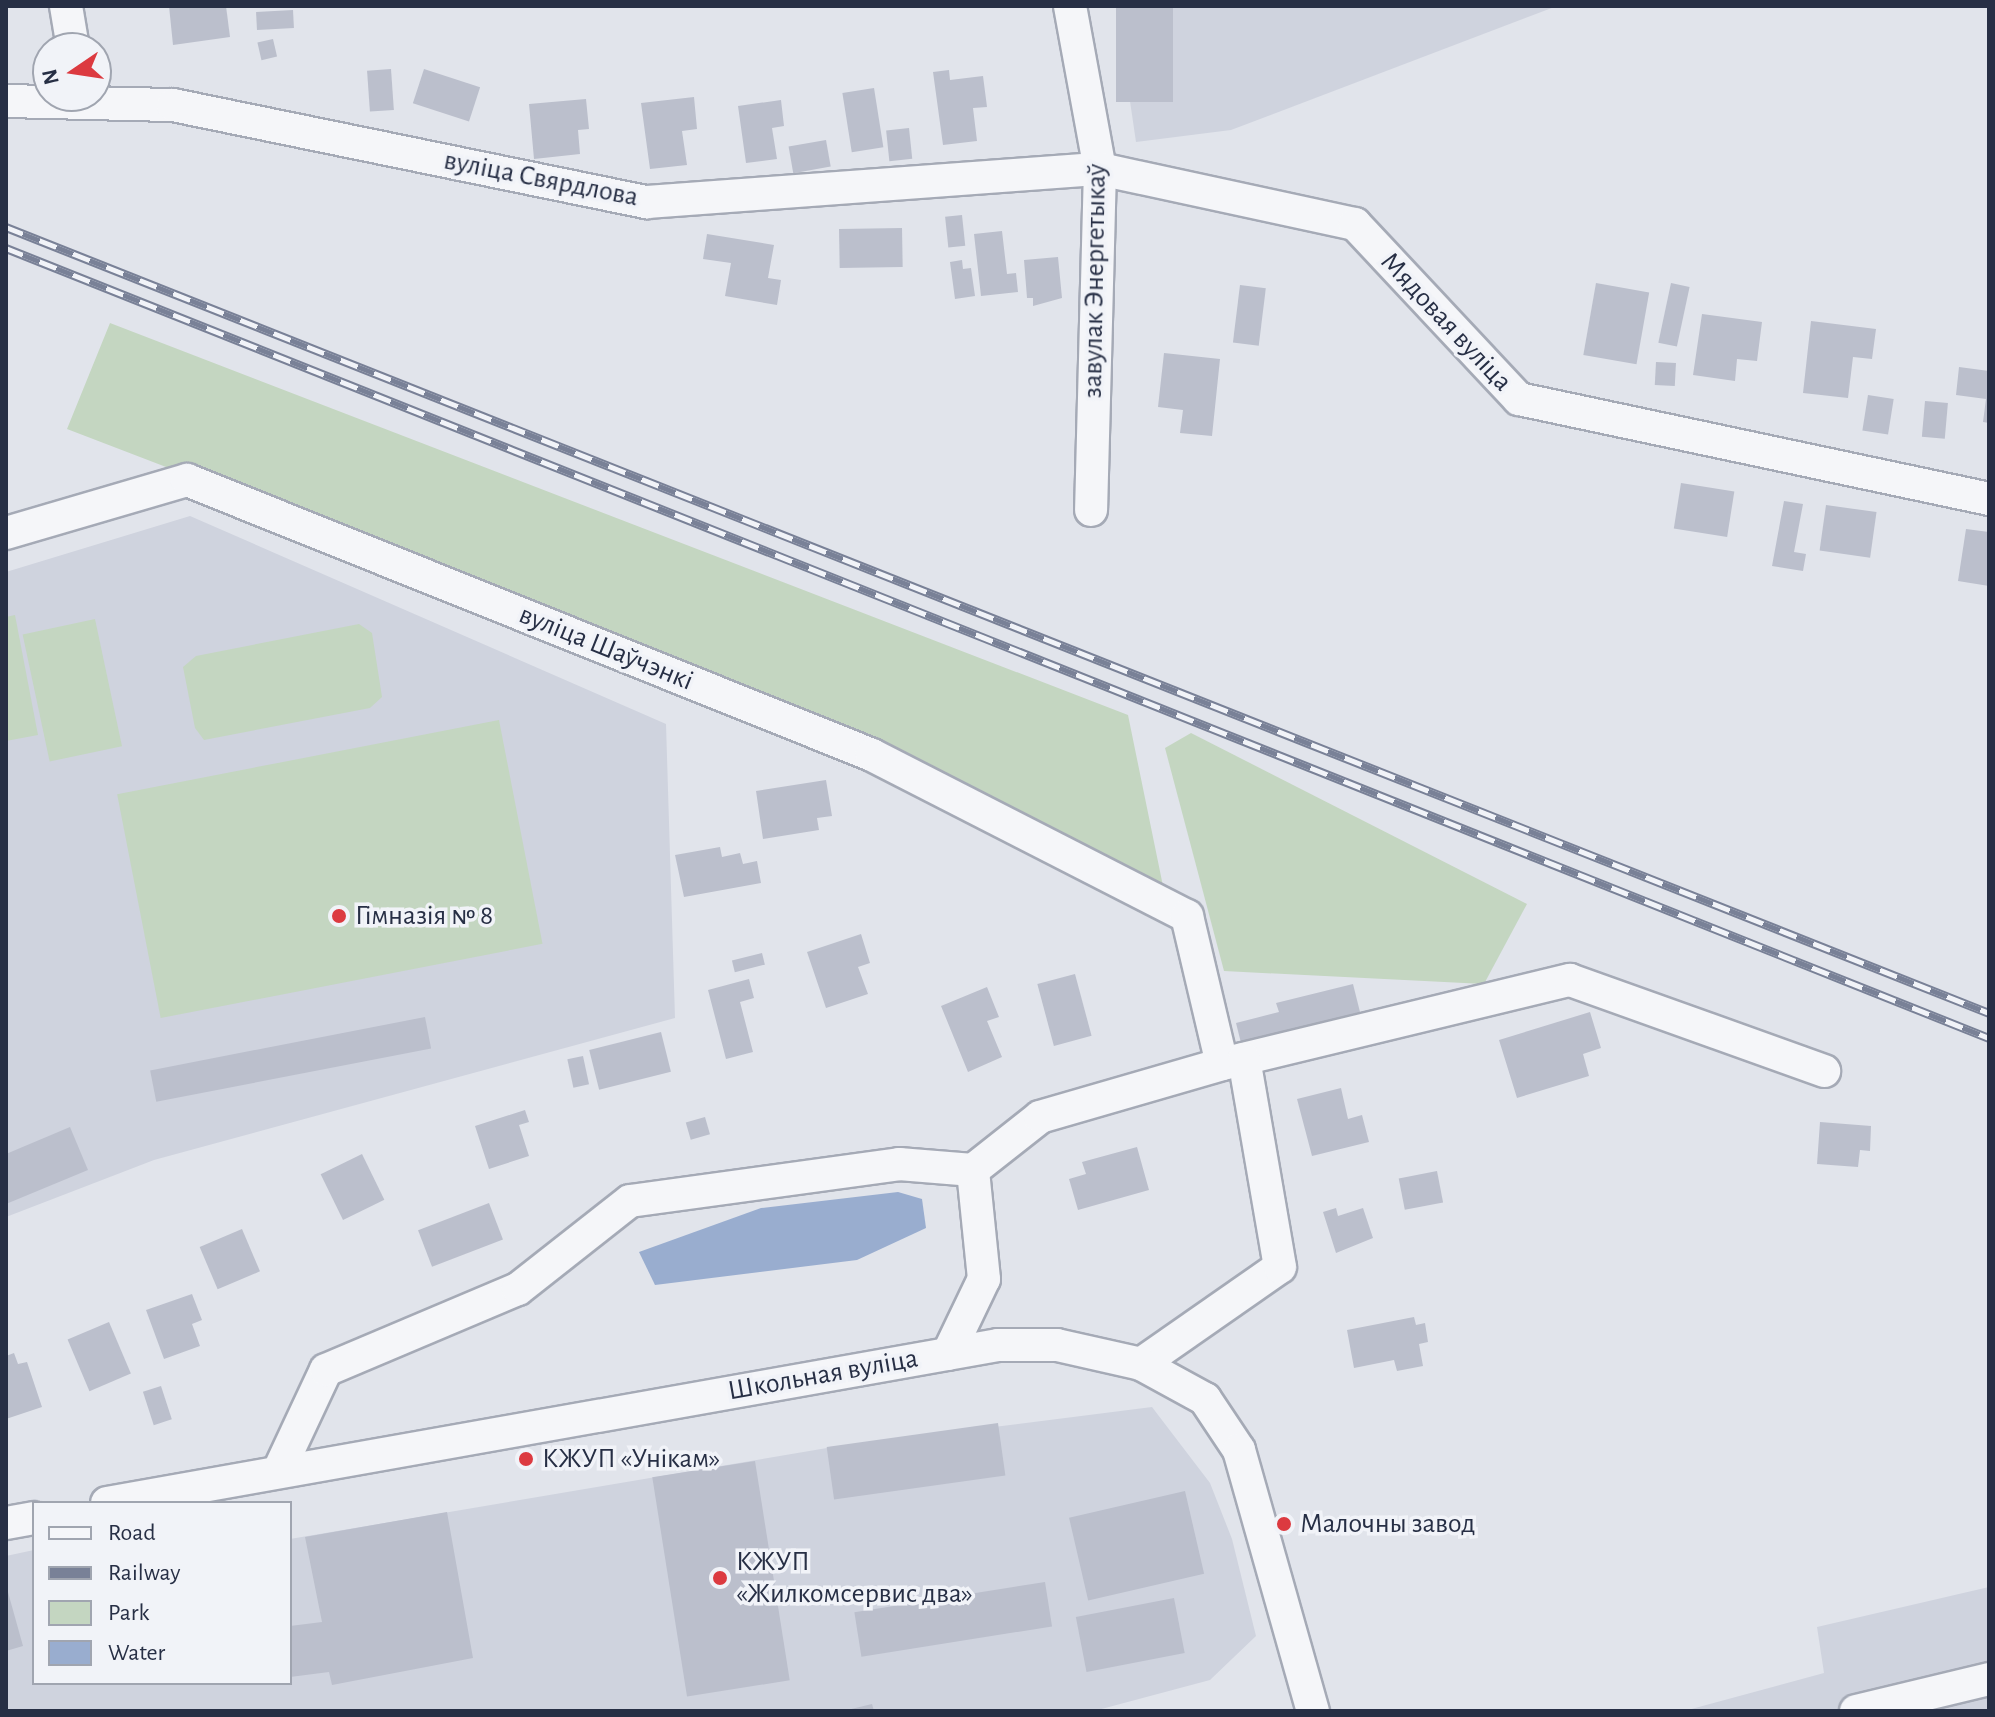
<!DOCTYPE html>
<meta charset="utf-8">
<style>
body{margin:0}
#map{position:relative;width:1995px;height:1717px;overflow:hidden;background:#e1e4eb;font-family:"Alegreya Sans",sans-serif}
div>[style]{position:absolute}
.built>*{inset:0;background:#cfd3de}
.green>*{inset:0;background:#c4d6c1;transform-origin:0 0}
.water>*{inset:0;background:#99adcf}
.building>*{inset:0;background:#bbbfcc;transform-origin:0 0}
.roads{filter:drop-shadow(2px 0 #a5aab6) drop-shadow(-2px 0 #a5aab6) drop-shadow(0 2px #a5aab6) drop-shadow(0 -2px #a5aab6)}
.minor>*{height:32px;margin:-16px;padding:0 16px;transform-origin:16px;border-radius:16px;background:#f5f6f9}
.rail>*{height:9px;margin-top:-4.5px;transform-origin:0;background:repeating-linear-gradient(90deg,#f1f3f8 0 18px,#798197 0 36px);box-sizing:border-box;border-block:2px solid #798197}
.dots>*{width:22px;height:22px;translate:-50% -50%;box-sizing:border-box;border:4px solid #f1f3f8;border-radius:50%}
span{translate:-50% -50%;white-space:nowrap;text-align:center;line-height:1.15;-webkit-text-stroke:7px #f1f3f8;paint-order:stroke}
.street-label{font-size:28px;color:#272f45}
.poi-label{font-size:28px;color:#272f45}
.left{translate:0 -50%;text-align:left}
.frame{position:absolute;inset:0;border:8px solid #272f45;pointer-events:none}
.legend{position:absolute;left:32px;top:1501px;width:260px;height:184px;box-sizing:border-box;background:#f1f3f8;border:2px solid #a0a5b0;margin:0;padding:10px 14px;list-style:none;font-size:24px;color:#272f45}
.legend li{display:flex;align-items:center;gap:16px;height:40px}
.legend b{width:40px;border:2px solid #a0a5b0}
.north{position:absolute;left:32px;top:32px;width:80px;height:80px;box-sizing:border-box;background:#f1f3f8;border:2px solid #a0a5b0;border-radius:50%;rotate:257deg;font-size:22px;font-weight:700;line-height:32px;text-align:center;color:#272f45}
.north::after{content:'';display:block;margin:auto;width:28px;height:36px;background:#dc3a40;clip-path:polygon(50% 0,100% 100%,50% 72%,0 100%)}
</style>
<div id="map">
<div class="built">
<div style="clip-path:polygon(1116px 6px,1557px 6px,1231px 130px,1136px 142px)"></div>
<div style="clip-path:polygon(190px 516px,666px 724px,675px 1018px,154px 1160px,6px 1217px,6px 572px)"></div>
<div style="clip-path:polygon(1152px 1407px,1210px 1483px,1232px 1539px,1256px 1636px,1210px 1680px,1094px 1711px,6px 1711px,6px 1556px,34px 1550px,34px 1683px,290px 1683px,290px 1539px,827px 1448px)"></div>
<div style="clip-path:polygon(1989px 1587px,1989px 1711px,1684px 1711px,1824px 1673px,1817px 1627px)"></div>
</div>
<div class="green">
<div style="clip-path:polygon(110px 323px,1128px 715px,1163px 886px,877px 740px,67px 429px)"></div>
<div style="clip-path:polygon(15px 615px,38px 735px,6px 741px,6px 617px)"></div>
<div style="left:95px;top:619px;width:130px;height:74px;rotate:78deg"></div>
<div style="clip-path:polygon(359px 624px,372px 633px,382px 697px,370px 708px,204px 740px,195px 728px,183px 667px,196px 656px)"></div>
<div style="left:499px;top:720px;width:228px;height:389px;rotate:79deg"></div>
<div style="clip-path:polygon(1191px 733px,1527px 904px,1484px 984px,1224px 971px,1165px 748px)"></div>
</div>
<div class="water">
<div style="clip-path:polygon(898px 1192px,922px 1199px,926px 1228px,857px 1260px,655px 1285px,639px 1252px,761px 1208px)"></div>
</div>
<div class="building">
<div style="clip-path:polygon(169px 6px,226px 6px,230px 37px,173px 45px)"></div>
<div style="left:1116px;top:6px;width:57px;height:96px"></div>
<div style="left:293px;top:10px;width:18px;height:37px;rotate:87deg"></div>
<div style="left:273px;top:39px;width:18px;height:16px;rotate:77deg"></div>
<div style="left:391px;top:69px;width:41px;height:24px;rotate:86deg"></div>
<div style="left:424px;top:69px;width:59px;height:36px;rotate:18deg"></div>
<div style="clip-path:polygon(949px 70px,950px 80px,983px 76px,987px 107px,973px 108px,977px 141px,943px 145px,933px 72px)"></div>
<div style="left:874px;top:88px;width:60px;height:32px;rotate:81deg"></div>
<div style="clip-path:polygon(694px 97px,697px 129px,682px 131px,687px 165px,650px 169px,641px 103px)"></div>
<div style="clip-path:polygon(586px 99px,589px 129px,578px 130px,580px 154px,534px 159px,529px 104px)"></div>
<div style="clip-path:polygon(781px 100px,784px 126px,772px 128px,777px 159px,746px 163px,738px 106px)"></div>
<div style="left:909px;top:128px;width:31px;height:23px;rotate:84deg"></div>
<div style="left:826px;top:140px;width:27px;height:38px;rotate:80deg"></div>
<div style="left:962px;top:215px;width:31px;height:17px;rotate:84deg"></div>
<div style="left:902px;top:228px;width:39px;height:63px;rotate:89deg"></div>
<div style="clip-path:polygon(1002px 231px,1007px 274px,1016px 273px,1018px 292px,981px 296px,974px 234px)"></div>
<div style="clip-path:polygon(707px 234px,774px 245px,768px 278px,781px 280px,777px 305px,725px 296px,731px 263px,703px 259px)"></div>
<div style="clip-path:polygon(1058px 257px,1062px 298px,1033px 306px,1033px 298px,1027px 298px,1024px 260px)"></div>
<div style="clip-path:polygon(962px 260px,963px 269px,971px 268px,975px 296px,955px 299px,950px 262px)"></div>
<div style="left:1596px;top:283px;width:54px;height:73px;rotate:10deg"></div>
<div style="left:1671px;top:283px;width:19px;height:61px;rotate:12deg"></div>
<div style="left:1240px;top:285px;width:26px;height:58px;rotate:7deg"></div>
<div style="clip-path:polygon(1702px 314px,1762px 322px,1757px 361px,1737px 359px,1735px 381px,1693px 375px)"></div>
<div style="clip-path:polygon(1811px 321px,1876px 329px,1872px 359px,1853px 357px,1848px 398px,1803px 393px)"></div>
<div style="clip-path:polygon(1164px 353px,1220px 359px,1212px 436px,1180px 433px,1183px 410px,1158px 407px)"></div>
<div style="left:1656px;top:362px;width:20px;height:23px;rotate:3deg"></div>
<div style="clip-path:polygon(1959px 367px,1989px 371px,1989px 423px,1983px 422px,1986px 399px,1956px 395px)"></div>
<div style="left:1868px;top:395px;width:26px;height:36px;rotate:9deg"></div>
<div style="left:1925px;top:401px;width:23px;height:36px;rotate:5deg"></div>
<div style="left:1681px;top:483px;width:54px;height:46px;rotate:9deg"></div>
<div style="clip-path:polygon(1784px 501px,1803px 504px,1794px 552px,1806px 554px,1803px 571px,1772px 566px)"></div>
<div style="left:1826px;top:505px;width:51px;height:46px;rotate:8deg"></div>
<div style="clip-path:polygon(1966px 529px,1989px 532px,1989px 586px,1958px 581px)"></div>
<div style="clip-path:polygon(826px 780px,832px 816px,817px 818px,819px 830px,763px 839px,756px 791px)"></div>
<div style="clip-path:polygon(720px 847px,722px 857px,740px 853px,743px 864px,757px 861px,761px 883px,684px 897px,675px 855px)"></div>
<div style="clip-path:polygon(861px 934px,870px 963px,858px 967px,868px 994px,826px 1008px,807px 952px)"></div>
<div style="left:762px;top:953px;width:12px;height:31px;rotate:76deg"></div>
<div style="left:1075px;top:974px;width:64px;height:39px;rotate:75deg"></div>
<div style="clip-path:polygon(749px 979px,754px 998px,740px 1002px,753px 1052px,726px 1059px,708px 990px)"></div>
<div style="clip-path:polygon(1353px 984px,1360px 1012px,1241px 1043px,1236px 1023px,1279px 1012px,1276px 1003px)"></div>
<div style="clip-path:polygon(987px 987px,999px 1017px,987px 1021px,1002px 1057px,968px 1072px,941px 1006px)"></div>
<div style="clip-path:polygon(1590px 1012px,1601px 1048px,1583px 1054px,1589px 1076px,1517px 1098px,1499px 1040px)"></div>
<div style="left:425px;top:1017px;width:32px;height:280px;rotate:79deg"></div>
<div style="left:661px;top:1032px;width:41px;height:74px;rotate:76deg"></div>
<div style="left:583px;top:1056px;width:29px;height:16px;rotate:78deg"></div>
<div style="clip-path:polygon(1341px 1088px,1348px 1119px,1362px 1115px,1369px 1142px,1312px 1156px,1297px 1099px)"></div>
<div style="clip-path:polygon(525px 1110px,529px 1122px,519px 1125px,529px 1156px,489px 1169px,475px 1126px)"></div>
<div style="left:705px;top:1117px;width:18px;height:20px;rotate:74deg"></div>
<div style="clip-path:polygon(1820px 1122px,1871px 1126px,1870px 1151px,1860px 1150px,1858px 1167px,1817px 1164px)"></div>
<div style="clip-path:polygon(70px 1127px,88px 1170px,6px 1204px,6px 1154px)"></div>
<div style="clip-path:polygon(1137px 1147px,1149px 1190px,1078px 1210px,1069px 1179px,1086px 1174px,1082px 1162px)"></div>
<div style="left:362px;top:1154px;width:51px;height:46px;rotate:64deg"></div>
<div style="left:1437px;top:1171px;width:32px;height:39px;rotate:79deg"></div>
<div style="left:489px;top:1203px;width:39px;height:76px;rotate:69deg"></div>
<div style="clip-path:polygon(1336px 1208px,1338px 1216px,1363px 1208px,1373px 1238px,1336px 1253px,1323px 1212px)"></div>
<div style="left:242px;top:1229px;width:46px;height:46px;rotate:67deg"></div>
<div style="clip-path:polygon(192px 1294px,202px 1320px,192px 1324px,200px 1346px,164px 1359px,146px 1310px)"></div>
<div style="clip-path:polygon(1414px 1317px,1416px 1325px,1425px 1323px,1428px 1342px,1419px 1344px,1423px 1366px,1397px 1371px,1394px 1360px,1354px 1368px,1347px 1330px)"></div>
<div style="left:109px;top:1322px;width:56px;height:45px;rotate:67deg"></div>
<div style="clip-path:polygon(14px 1353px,18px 1364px,27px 1362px,42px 1407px,6px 1419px,6px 1356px)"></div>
<div style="left:161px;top:1386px;width:35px;height:19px;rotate:72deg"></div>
<div style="left:998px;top:1423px;width:53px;height:173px;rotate:82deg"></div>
<div style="left:755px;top:1461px;width:222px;height:104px;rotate:81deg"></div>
<div style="left:1185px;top:1491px;width:85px;height:119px;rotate:77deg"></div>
<div style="clip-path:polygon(447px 1512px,473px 1658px,332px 1685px,329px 1672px,290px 1677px,290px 1626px,322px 1622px,305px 1537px)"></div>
<div style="left:1045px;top:1582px;width:45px;height:193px;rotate:81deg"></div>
<div style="clip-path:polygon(6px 1585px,23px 1646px,6px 1651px)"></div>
<div style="left:1174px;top:1598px;width:56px;height:100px;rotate:79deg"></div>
<div style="clip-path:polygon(872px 1704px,874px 1711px,847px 1711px,847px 1710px)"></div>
</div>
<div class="roads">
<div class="minor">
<div style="left:66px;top:6px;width:43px;rotate:80.5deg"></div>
<div style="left:1070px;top:6px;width:166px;rotate:79.6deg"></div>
<div style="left:1100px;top:169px;width:341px;rotate:91.5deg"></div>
<div style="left:6px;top:101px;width:167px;rotate:1.4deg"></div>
<div style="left:173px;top:105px;width:484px;rotate:11.6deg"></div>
<div style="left:647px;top:202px;width:454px;rotate:-4.2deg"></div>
<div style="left:1100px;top:169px;width:261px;rotate:12.2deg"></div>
<div style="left:1355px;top:224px;width:240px;rotate:46.9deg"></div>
<div style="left:1519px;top:399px;width:481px;rotate:12deg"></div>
<div style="left:6px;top:533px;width:189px;rotate:-16.3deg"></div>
<div style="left:187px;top:480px;width:738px;rotate:21.87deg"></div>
<div style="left:872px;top:755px;width:354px;rotate:27.1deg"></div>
<div style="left:1187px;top:916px;width:152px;rotate:76.7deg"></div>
<div style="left:948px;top:1354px;width:83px;rotate:-64.4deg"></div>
<div style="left:984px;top:1279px;width:110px;rotate:-95.8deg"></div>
<div style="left:973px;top:1170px;width:85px;rotate:-38.3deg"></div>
<div style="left:1040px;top:1117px;width:190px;rotate:-16.2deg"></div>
<div style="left:1222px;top:1064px;width:358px;rotate:-13.6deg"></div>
<div style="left:1570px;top:980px;width:270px;rotate:19.7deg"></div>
<div style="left:1141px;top:1364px;width:169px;rotate:-34.9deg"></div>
<div style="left:1280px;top:1267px;width:211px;rotate:-99.8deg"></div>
<div style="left:280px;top:1468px;width:108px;rotate:-64.9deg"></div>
<div style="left:326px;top:1370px;width:208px;rotate:-22.9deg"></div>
<div style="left:518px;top:1289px;width:142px;rotate:-38.2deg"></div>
<div style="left:630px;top:1201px;width:272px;rotate:-7.8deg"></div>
<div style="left:899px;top:1164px;width:74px;rotate:4.6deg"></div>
<div style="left:107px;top:1503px;width:905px;rotate:-10.06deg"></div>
<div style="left:998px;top:1345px;width:59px"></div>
<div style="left:1057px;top:1345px;width:86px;rotate:12.7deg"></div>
<div style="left:1141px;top:1364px;width:73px;rotate:28.7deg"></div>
<div style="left:1205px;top:1399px;width:61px;rotate:56.3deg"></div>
<div style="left:1239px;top:1450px;width:271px;rotate:74.2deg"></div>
<div style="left:6px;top:1523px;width:28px;rotate:-10deg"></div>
<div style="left:1856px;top:1711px;width:137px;rotate:-13.5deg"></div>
</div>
</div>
<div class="rail">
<div style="left:6px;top:227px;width:2133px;rotate:21.62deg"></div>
<div style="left:6px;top:248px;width:2135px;rotate:21.72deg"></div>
</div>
<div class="dots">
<div style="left:339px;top:916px;background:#dc3a40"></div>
<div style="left:526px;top:1459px;background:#dc3a40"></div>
<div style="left:1284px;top:1524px;background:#dc3a40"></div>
<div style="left:720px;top:1578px;background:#dc3a40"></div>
</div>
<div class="street-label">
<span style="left:541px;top:179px;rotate:11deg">вуліца Свярдлова</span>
<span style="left:1095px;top:281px;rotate:-89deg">завулак Энергетыкаў</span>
<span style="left:1446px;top:322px;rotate:47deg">Мядовая вуліца</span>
<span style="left:606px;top:648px;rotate:22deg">вуліца Шаўчэнкі</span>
<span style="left:823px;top:1375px;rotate:-10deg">Школьная вуліца</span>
</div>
<div class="poi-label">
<span class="left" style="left:355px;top:916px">Гімназія № 8</span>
<span class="left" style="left:542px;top:1459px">КЖУП «Унікам»</span>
<span class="left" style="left:1300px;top:1524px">Малочны завод</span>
<span class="left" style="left:736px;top:1578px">КЖУП<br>«Жилкомсервис два»</span>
</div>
<div class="frame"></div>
<ul class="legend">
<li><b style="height:10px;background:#f5f6f9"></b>Road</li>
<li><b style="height:10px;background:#798197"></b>Railway</li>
<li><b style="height:22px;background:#c4d6c1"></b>Park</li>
<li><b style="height:22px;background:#99adcf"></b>Water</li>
</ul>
<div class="north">N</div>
</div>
